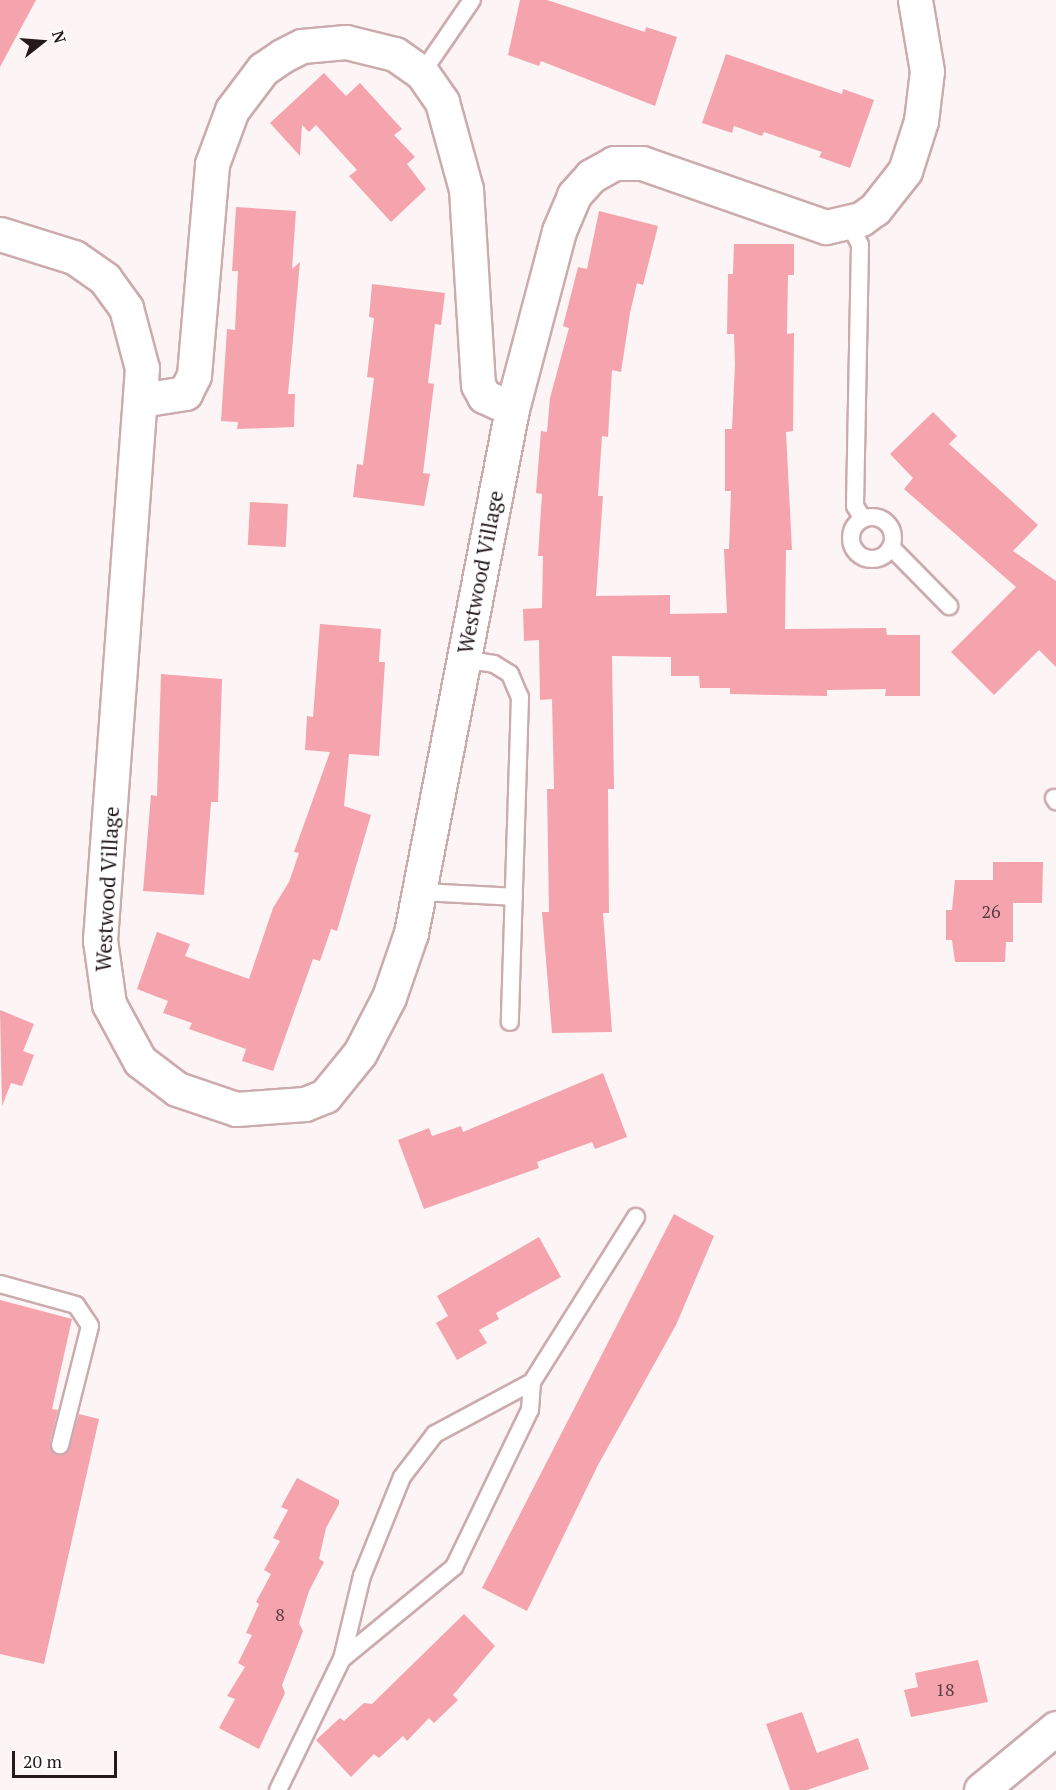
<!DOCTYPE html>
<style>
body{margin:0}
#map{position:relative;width:1056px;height:1790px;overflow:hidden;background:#fcf4f5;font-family:"PT Serif",serif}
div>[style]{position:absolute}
.building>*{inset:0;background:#f5a4ad;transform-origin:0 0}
.roads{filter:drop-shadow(2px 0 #ccabae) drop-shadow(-2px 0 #ccabae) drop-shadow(0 2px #ccabae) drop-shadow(0 -2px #ccabae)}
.lane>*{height:16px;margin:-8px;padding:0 8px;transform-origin:8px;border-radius:8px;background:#fff}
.lane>.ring{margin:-8px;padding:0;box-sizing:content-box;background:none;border:16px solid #fff;border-radius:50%}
.street>*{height:33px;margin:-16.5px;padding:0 16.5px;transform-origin:16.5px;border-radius:16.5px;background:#fff}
span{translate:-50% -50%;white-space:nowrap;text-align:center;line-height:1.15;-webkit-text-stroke:6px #fff;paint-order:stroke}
.number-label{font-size:18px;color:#593c40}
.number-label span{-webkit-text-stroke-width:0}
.street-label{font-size:21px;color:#25191b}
.north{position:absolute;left:12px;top:12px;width:60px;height:60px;-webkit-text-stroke:4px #fff;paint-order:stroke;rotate:73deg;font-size:16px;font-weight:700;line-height:24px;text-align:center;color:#25191b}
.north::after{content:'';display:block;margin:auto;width:21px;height:27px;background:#25191b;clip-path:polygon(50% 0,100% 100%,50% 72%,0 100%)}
.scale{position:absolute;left:12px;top:1751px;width:105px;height:27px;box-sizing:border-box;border:3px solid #25191b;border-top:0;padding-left:8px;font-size:18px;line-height:21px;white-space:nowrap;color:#25191b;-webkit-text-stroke:4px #fff;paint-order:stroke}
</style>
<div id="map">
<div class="building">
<div style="clip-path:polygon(0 0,36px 0,0 67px)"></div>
<div style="clip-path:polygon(520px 0,547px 0,645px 32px,646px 27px,677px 37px,655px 106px,541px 61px,539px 66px,508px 55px)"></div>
<div style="clip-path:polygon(726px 54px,842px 94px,843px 89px,874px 100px,850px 168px,819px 157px,822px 152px,764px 132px,762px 136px,734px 126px,732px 133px,702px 123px)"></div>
<div style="clip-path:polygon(324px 73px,346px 96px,360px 83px,402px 129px,394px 135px,415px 157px,407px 164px,426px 189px,391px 222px,349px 176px,357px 170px,316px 125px,309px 132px,302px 125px,300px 156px,270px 123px)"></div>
<div style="clip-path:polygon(236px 207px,296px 211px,292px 269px,300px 262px,288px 394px,295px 394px,294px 427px,237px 429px,238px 422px,221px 421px,227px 329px,235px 330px,238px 271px,232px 271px)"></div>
<div style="clip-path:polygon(599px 211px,658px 226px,643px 285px,637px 283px,630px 313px,621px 372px,612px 370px,608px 437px,602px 436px,598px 496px,603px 496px,596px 596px,670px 595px,670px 614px,727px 613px,724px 549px,729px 549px,731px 491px,725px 491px,725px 429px,732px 429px,735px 364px,734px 334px,727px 334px,728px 274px,733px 274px,734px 244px,794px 244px,794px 275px,788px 275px,787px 334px,794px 333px,793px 431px,786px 432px,792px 550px,786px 550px,785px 629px,886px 628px,887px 635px,920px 635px,920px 696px,885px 696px,886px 689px,827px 690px,827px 696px,730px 694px,730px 688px,700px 688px,699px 676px,671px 676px,671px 657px,612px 656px,614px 789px,608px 789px,609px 913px,603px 913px,612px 1032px,552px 1033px,542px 912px,549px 912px,547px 789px,554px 789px,552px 699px,540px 700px,539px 640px,524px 641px,523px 609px,542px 608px,543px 556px,538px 556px,542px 494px,536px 493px,541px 431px,547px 432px,550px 398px,569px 328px,563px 326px,578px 267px,587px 269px)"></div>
<div style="clip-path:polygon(372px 284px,445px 293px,441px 325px,435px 324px,428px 383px,434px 384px,423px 473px,430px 474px,424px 506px,353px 497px,357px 464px,363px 465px,374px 378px,367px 377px,374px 318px,369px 317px)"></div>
<div style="clip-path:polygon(933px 412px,957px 436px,949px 444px,1038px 525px,1013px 551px,1056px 581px,1056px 667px,1039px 650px,994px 695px,951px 652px,1016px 587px,904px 489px,913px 478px,890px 454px)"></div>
<div style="left:250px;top:502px;width:38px;height:43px;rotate:3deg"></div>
<div style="clip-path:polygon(320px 624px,381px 629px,379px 662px,385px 662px,379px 756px,349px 754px,344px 806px,371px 815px,337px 931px,331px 929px,320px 961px,313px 959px,273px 1071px,242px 1061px,246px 1049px,189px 1029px,192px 1023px,163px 1013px,168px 1001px,137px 989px,157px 932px,190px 944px,185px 956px,249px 979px,273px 908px,289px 882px,299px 853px,294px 852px,330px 752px,305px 750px,307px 716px,313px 717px)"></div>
<div style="clip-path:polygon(161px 674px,222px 679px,218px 802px,211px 802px,204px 895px,143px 891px,151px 795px,157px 796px)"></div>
<div style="clip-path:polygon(993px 862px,1043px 862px,1042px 903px,1013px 903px,1013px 942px,1006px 942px,1005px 962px,955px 962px,952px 940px,946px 940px,946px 910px,952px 910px,955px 880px,993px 880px)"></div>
<div style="clip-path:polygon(0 1010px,34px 1024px,23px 1051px,34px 1055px,22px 1086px,11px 1083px,2px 1106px)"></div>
<div style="clip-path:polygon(603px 1073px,627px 1137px,595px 1149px,592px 1142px,537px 1162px,539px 1168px,424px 1209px,398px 1140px,429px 1128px,432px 1136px,461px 1126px,463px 1132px)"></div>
<div style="clip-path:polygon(674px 1214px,714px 1236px,676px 1325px,598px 1465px,527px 1611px,482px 1588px)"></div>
<div style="clip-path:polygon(539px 1237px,561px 1277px,496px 1313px,499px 1319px,479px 1330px,487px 1343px,457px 1360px,436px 1323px,448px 1316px,437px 1296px)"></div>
<div style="clip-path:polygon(0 1300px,72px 1319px,52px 1409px,58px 1410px,50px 1442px,52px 1452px,68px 1452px,79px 1414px,99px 1419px,44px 1664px,0 1654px)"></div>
<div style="clip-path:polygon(297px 1478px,339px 1500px,339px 1504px,326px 1528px,319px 1559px,324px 1562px,309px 1591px,299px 1623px,303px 1631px,282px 1685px,285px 1693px,259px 1749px,219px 1728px,235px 1699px,227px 1696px,245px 1667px,238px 1663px,252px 1635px,246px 1633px,259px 1604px,256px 1602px,271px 1574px,264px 1570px,280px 1541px,273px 1538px,288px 1510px,281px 1507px)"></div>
<div style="clip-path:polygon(464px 1614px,495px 1646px,453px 1695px,458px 1700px,434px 1723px,429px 1718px,407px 1741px,403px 1736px,379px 1758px,374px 1754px,351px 1777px,316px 1740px,340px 1718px,344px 1721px,364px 1703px,372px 1704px)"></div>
<div style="clip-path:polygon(978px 1660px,988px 1702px,911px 1717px,904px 1690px,918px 1687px,915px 1673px)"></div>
<div style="clip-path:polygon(802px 1712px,817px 1753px,858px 1738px,869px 1769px,807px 1790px,790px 1790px,766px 1724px)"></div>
</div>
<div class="roads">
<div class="lane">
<div style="left:422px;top:73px;width:88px;rotate:-55.6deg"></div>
<div style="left:850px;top:225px;width:22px;rotate:63deg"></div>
<div style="left:860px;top:245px;width:261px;rotate:91.1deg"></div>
<div style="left:855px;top:506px;width:15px;rotate:58deg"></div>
<div class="ring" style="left:851px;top:517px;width:26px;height:26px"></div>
<div style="left:891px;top:547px;width:83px;rotate:45.5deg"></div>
<div style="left:463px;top:659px;width:31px;rotate:9deg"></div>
<div style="left:494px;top:664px;width:19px;rotate:32deg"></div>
<div style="left:510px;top:674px;width:25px;rotate:67deg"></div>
<div style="left:520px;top:697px;width:325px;rotate:91.8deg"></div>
<div style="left:1054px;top:798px;width:4px;rotate:56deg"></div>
<div style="left:420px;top:892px;width:94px;rotate:3deg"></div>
<div style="left:0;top:1284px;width:79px;rotate:15.4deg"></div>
<div style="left:76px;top:1305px;width:25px;rotate:56deg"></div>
<div style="left:90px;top:1326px;width:123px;rotate:104.1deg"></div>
<div style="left:342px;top:1659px;width:85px;rotate:-76.5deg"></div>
<div style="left:362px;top:1576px;width:107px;rotate:-68deg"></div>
<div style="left:402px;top:1477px;width:54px;rotate:-52.5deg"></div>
<div style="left:435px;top:1434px;width:110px;rotate:-28.2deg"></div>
<div style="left:278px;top:1790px;width:146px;rotate:-64deg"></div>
<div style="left:342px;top:1659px;width:145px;rotate:-39.4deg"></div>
<div style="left:454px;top:1567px;width:174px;rotate:-64.2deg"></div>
<div style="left:530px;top:1410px;width:28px;rotate:-86deg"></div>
<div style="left:532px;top:1382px;width:195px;rotate:-57.8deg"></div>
</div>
<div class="street">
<div style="left:0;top:234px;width:77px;rotate:17.3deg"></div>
<div style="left:74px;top:257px;width:38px;rotate:35deg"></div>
<div style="left:105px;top:279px;width:36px;rotate:54deg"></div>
<div style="left:126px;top:308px;width:62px;rotate:75.1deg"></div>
<div style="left:142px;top:368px;width:574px;rotate:94.2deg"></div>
<div style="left:100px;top:940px;width:65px;rotate:82deg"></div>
<div style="left:109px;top:1004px;width:65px;rotate:61.5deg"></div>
<div style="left:140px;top:1061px;width:46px;rotate:37.1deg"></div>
<div style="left:177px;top:1089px;width:62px;rotate:18.7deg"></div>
<div style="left:236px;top:1109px;width:69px;rotate:-4.1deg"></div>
<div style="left:305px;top:1104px;width:22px;rotate:-22deg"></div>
<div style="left:325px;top:1096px;width:55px;rotate:-50.9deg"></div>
<div style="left:360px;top:1053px;width:63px;rotate:-62.6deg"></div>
<div style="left:389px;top:997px;width:68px;rotate:-71deg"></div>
<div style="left:411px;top:933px;width:534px;rotate:-79.09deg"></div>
<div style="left:512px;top:409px;width:184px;rotate:-75.2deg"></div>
<div style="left:559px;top:231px;width:39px;rotate:-67deg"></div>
<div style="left:574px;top:195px;width:25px;rotate:-48deg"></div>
<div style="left:591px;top:176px;width:26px;rotate:-29deg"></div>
<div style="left:614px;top:163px;width:28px"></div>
<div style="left:642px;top:163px;width:195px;rotate:19.2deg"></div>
<div style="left:826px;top:227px;width:36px;rotate:-13deg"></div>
<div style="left:861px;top:219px;width:17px;rotate:-36deg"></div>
<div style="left:875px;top:209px;width:48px;rotate:-51.7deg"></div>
<div style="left:905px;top:171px;width:52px;rotate:-72.3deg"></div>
<div style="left:921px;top:121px;width:50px;rotate:-83.2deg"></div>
<div style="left:927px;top:71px;width:72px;rotate:-99.6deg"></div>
<div style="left:141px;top:400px;width:45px;rotate:-9deg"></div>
<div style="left:185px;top:393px;width:20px;rotate:-63deg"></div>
<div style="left:194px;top:375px;width:212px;rotate:-85.1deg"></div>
<div style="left:212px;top:164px;width:58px;rotate:-69.7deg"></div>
<div style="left:232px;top:110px;width:51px;rotate:-52.9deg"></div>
<div style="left:263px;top:69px;width:23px;rotate:-34deg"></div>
<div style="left:282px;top:56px;width:22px;rotate:-27deg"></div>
<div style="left:302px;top:46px;width:44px;rotate:-5.2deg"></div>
<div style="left:346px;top:42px;width:50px;rotate:13.8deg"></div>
<div style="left:395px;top:54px;width:33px;rotate:35deg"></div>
<div style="left:422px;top:73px;width:35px;rotate:55deg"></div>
<div style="left:442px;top:102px;width:90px;rotate:74.6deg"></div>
<div style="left:466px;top:189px;width:196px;rotate:86.5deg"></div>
<div style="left:478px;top:385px;width:13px;rotate:61deg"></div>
<div style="left:484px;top:396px;width:31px;rotate:25deg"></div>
<div style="left:981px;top:1790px;width:97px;rotate:-39.6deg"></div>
</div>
</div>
<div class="number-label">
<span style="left:991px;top:911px">26</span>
<span style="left:280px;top:1614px">8</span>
<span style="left:945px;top:1689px">18</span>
</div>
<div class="street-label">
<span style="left:480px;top:572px;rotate:-79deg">Westwood Village</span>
<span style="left:107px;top:889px;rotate:-87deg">Westwood Village</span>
</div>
<div class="north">N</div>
<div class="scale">20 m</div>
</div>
